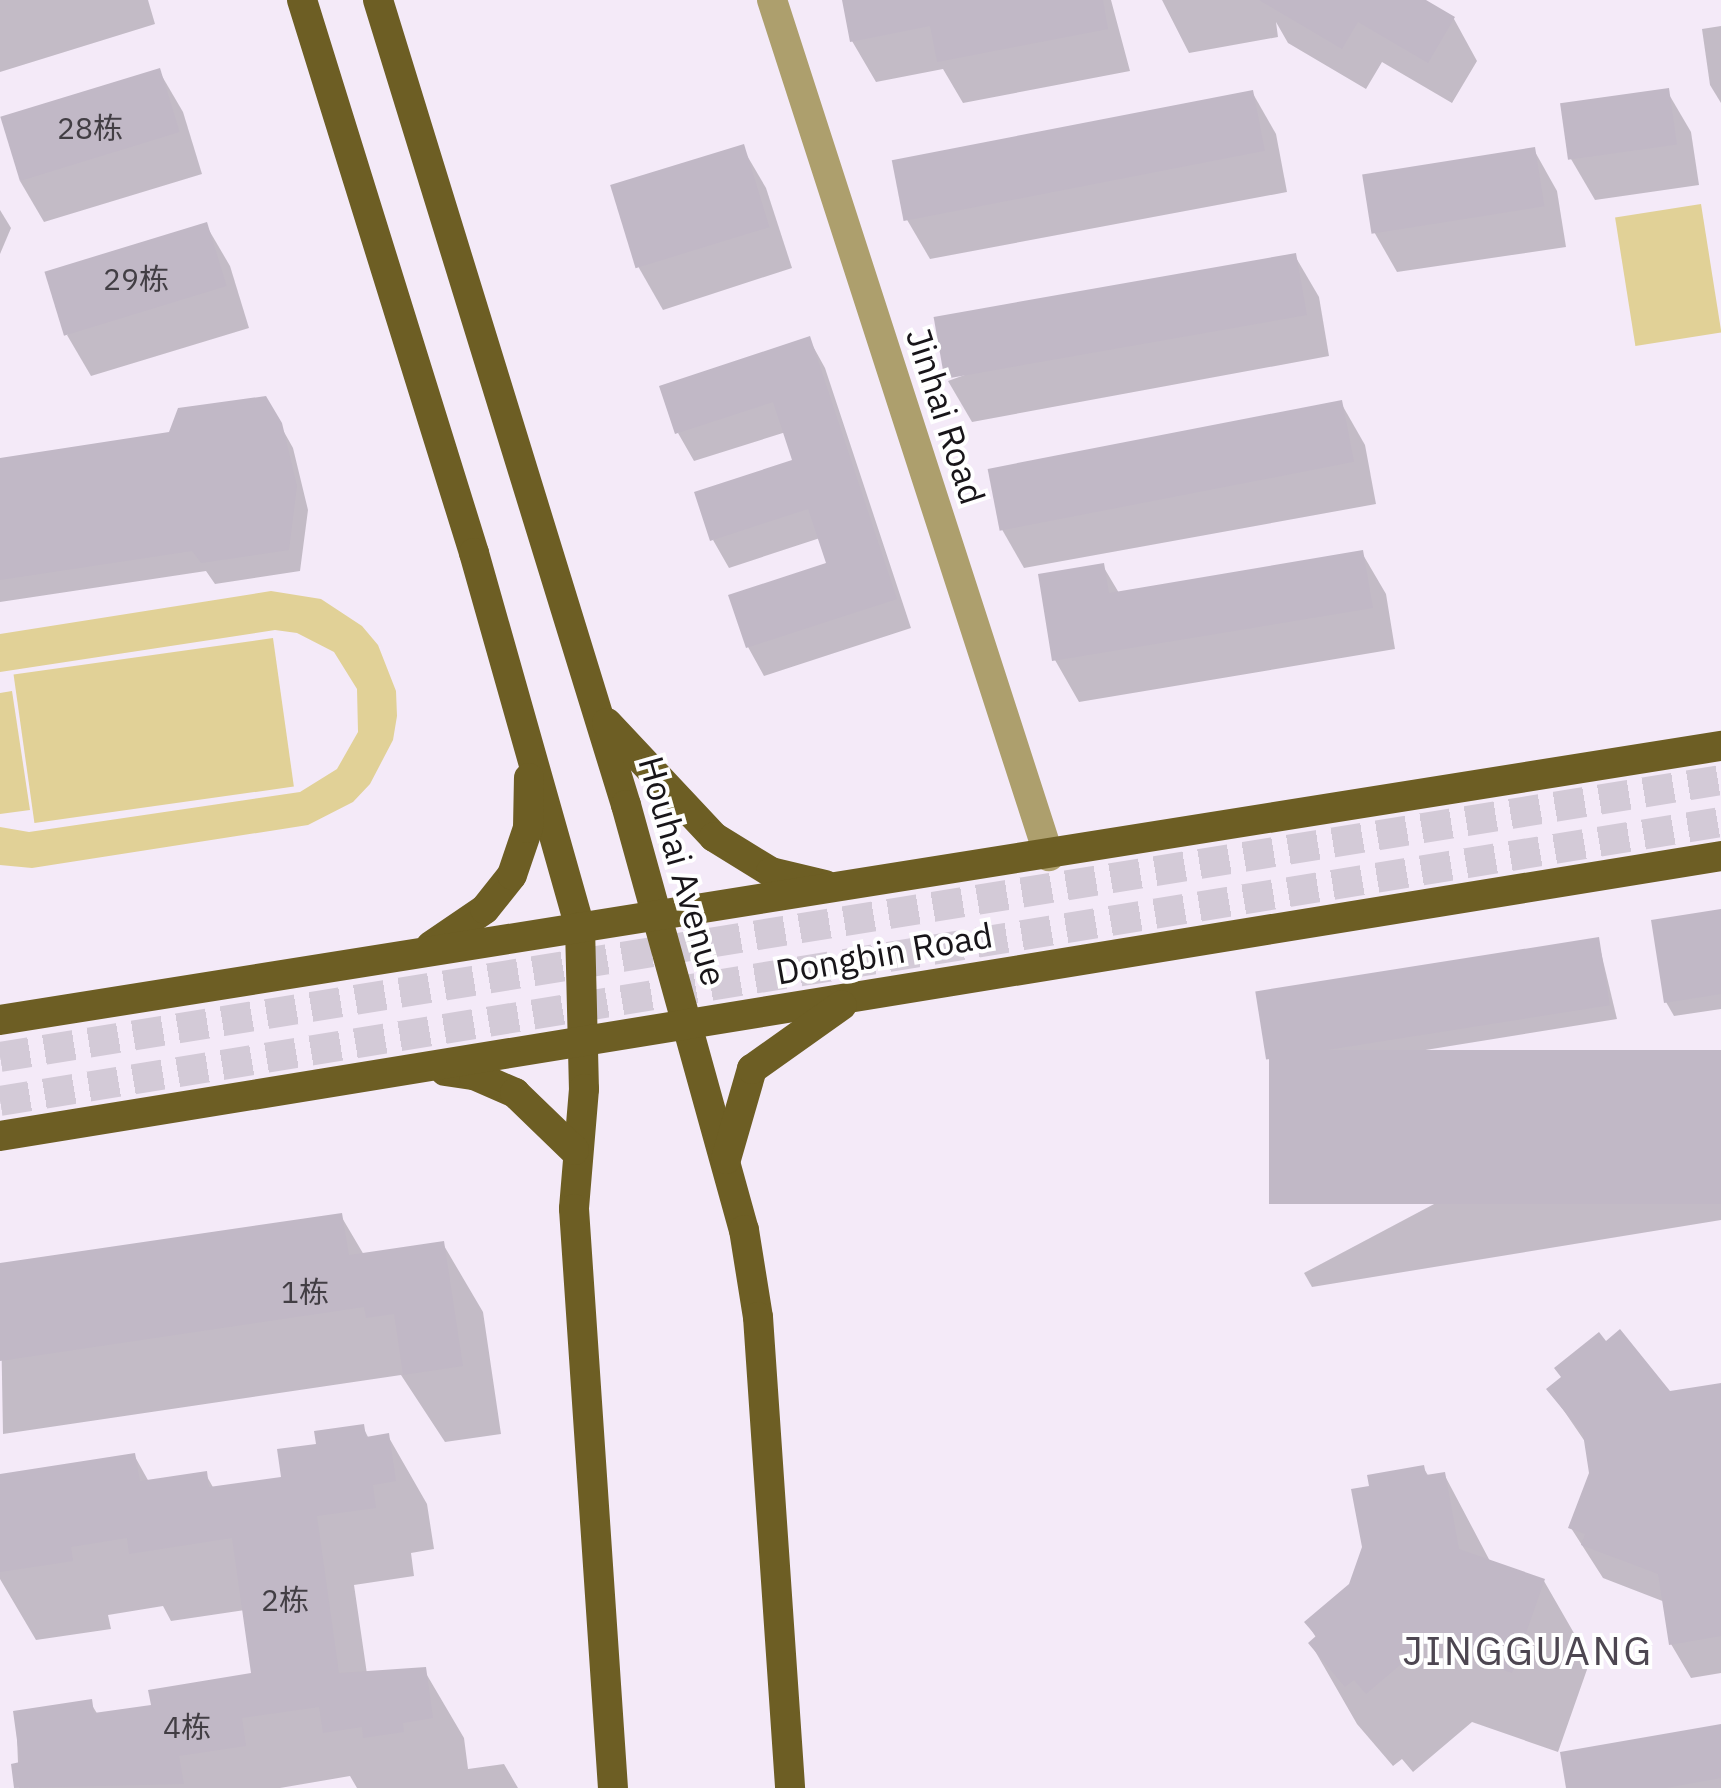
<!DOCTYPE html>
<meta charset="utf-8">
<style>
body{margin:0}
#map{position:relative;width:1721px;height:1788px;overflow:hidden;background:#f4eaf8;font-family:"IBM Plex Sans","Noto Sans SC",sans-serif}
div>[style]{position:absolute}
.green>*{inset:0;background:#e1d197;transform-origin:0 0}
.shadow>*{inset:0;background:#0003}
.building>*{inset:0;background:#c1b8c6;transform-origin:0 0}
.highway-tunnel>*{height:30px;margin-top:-15px;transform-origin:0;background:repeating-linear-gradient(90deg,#d3cad7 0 30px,transparent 0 45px)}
.minor>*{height:30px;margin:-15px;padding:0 15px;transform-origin:15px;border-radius:15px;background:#ad9f6d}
.major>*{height:30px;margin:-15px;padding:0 15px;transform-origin:15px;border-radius:15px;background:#6d5e24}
span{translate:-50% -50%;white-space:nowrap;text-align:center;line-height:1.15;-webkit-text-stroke:8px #fff;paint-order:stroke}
.number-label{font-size:30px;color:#423e44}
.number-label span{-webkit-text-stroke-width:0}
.street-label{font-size:35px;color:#181519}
.quarter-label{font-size:40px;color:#4d4651;letter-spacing:2.5px}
</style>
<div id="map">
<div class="green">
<div style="left:1701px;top:204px;width:130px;height:87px;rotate:81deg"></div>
<div style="clip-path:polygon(271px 591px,321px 599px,362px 626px,378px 645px,396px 691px,397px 716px,393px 740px,370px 784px,353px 802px,308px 825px,32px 868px,0 865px,0 827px,29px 832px,300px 792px,337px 769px,358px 732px,357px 689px,334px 652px,297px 633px,275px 630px,0 672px,0 634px)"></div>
<div style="left:273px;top:638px;width:150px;height:262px;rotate:82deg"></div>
<div style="clip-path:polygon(12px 691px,30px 810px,0 814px,0 693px)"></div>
</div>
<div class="shadow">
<div style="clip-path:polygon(0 0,148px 0,155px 24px,0 72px)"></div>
<div style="clip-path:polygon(844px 0,1111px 0,1130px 71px,963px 103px,943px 69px,876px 82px,852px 41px)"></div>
<div style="clip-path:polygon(1162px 0,1421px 0,1454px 19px,1477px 61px,1452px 103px,1382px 62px,1366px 89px,1288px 43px,1276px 22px,1278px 37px,1189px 53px)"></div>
<div style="clip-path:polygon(1721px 26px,1721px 103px,1710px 85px,1702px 29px)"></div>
<div style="clip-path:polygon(159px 71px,183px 112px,202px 174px,44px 222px,20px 181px)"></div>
<div style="clip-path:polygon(1667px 91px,1691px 132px,1699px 185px,1595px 200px,1571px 159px)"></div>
<div style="clip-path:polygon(1252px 92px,1276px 134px,1287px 192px,930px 259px,906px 218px)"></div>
<div style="clip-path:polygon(742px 147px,766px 188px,792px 268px,663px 310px,639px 268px,613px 188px)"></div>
<div style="clip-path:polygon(1534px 150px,1557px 191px,1566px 247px,1397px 272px,1373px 230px)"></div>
<div style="clip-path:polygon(0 210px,11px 228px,0 254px)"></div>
<div style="clip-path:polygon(206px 225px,230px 266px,249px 328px,91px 376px,67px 335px)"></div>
<div style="clip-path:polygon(1295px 256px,1319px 297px,1329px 356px,972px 422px,948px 381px)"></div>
<div style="clip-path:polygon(809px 339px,825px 368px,911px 628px,764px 676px,748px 647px,829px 564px,820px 538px,729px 568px,713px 540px,796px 462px,786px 432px,694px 461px,678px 433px)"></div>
<div style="clip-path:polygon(265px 398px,293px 448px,308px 510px,300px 571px,215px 584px,206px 571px,0 602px,0 461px,171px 435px)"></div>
<div style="clip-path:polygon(1341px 403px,1365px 445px,1376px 504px,1024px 568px,1000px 526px)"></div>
<div style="clip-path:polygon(1362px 553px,1386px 594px,1395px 649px,1079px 702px,1055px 660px,1103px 566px,1119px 593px)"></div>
<div style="clip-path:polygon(1721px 911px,1721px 1009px,1674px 1016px,1666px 1002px)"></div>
<div style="clip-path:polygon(1598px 940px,1617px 1019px,1277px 1074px,1269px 1060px)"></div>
<div style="clip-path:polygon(1721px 1052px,1721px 1220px,1312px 1287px,1304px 1273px)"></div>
<div style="clip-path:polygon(341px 1216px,364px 1255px,443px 1244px,483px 1312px,501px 1434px,445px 1442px,401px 1375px,3px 1434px,0 1265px)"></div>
<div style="clip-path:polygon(1721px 1385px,1721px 1673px,1691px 1678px,1671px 1644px,1665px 1602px,1603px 1578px,1571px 1528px,1592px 1473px,1588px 1446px,1549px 1389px,1668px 1393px)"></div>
<div style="clip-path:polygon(363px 1427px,369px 1439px,388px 1436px,427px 1504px,434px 1549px,411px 1553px,414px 1576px,354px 1585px,367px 1674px,424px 1670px,464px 1738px,468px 1769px,504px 1764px,518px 1788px,357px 1788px,350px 1776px,280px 1788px,19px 1788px,16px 1713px,90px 1702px,98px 1715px,153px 1707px,254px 1675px,245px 1610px,171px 1621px,163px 1606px,108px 1615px,111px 1629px,36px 1640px,0 1579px,0 1476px,134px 1455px,149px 1482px,205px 1473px,214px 1489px,284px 1479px,319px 1446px)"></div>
<div style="clip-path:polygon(1423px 1467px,1429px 1477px,1444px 1474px,1491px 1563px,1544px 1581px,1590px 1661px,1558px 1752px,1472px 1722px,1413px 1772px,1402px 1759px,1393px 1766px,1357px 1724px,1311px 1644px,1317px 1639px,1307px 1623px,1351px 1585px,1365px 1547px,1372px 1488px)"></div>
<div style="clip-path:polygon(1721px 1727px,1721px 1788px,1569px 1788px)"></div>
</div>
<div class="building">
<div style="clip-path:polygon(842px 0,1103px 0,1108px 29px,937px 62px,930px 26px,850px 42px)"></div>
<div style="clip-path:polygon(1259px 0,1426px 0,1455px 17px,1428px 63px,1358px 22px,1342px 49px)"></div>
<div style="left:160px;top:68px;width:67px;height:167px;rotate:73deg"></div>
<div style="left:1669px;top:88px;width:57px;height:110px;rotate:82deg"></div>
<div style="left:1253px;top:90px;width:62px;height:368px;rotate:79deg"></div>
<div style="left:744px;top:144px;width:87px;height:140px;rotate:73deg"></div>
<div style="left:1535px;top:147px;width:60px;height:175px;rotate:81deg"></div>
<div style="left:207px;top:222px;width:67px;height:170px;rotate:73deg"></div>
<div style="left:1296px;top:253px;width:63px;height:368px;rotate:80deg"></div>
<div style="clip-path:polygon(810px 336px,897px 599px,746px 648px,728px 595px,826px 563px,808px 509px,710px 541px,694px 492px,792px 460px,773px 402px,675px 434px,659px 386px)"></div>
<div style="clip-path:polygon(266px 396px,282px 423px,297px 486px,289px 550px,201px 563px,192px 551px,0 580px,0 458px,169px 432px,178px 408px)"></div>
<div style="left:1342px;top:400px;width:63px;height:361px;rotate:79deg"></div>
<div style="clip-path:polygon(1363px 550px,1373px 608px,1052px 661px,1038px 574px,1104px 563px,1109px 593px)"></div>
<div style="clip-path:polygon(1721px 909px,1721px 994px,1664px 1003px,1651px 920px)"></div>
<div style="left:1599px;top:937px;width:69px;height:348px;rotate:81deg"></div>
<div style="left:1721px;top:1050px;width:154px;height:452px;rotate:90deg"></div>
<div style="clip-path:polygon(342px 1213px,349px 1255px,444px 1241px,463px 1366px,403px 1375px,394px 1314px,366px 1318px,364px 1307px,0 1361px,0 1263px)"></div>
<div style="clip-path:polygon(1620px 1329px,1670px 1391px,1721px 1383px,1721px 1636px,1669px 1645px,1658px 1574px,1581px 1545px,1585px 1534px,1568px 1528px,1589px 1473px,1583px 1434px,1546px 1389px,1561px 1377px,1554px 1368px,1599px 1332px,1606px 1341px)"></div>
<div style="clip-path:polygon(364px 1424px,366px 1437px,389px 1433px,396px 1481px,373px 1485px,376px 1508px,317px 1516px,339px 1673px,426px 1667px,433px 1718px,403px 1723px,404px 1732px,363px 1738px,362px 1727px,323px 1733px,319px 1707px,242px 1718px,246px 1746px,179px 1756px,184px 1784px,14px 1788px,11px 1764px,20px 1762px,13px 1711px,92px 1699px,94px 1713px,151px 1705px,148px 1690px,251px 1673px,232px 1538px,129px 1554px,127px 1538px,71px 1547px,73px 1561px,0 1572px,0 1474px,135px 1453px,140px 1481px,207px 1471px,209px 1487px,281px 1477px,277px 1449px,316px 1444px,314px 1431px)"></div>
<div style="clip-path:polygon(1424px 1465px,1426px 1475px,1445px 1472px,1459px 1549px,1545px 1579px,1512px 1673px,1426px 1643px,1366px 1694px,1354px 1680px,1345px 1687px,1308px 1643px,1316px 1636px,1304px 1622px,1349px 1584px,1362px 1547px,1351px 1489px,1369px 1486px,1367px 1475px)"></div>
<div style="clip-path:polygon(1721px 1724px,1721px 1778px,1666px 1788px,1566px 1788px,1560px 1752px)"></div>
</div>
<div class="highway-tunnel">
<div style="left:0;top:1057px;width:1743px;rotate:-9.14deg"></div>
<div style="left:0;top:1101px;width:1743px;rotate:-9.21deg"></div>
</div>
<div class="minor">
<div style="left:772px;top:0;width:900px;rotate:72.07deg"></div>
</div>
<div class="major">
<div style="left:302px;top:0;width:579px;rotate:72.72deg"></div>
<div style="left:474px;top:553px;width:389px;rotate:74.2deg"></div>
<div style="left:580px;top:927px;width:162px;rotate:88.6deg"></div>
<div style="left:584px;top:1089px;width:120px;rotate:94.8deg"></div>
<div style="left:574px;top:1209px;width:580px;rotate:86.15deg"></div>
<div style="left:378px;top:0;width:842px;rotate:72.88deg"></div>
<div style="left:626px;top:805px;width:441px;rotate:74.5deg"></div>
<div style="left:744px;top:1230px;width:88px;rotate:80.9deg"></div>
<div style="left:758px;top:1317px;width:472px;rotate:86.1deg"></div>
<div style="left:607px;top:723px;width:156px;rotate:46.8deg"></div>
<div style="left:714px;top:837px;width:67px;rotate:31.6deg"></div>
<div style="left:771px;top:872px;width:56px;rotate:13.5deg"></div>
<div style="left:431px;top:946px;width:65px;rotate:-34.4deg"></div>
<div style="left:485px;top:909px;width:43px;rotate:-51.5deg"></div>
<div style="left:512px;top:875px;width:50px;rotate:-71.2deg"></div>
<div style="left:528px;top:828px;width:50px;rotate:-88.9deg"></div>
<div style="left:0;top:1020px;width:1743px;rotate:-9.05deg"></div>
<div style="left:445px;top:1071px;width:29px;rotate:8deg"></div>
<div style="left:474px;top:1075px;width:45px;rotate:23.7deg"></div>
<div style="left:515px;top:1093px;width:82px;rotate:44deg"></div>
<div style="left:0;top:1136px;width:1744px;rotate:-9.24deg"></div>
<div style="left:726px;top:1159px;width:94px;rotate:-73.9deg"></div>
<div style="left:752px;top:1069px;width:110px;rotate:-35.4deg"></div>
</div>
<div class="number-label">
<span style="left:90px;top:128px">28栋</span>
<span style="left:136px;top:279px">29栋</span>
<span style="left:305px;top:1292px">1栋</span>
<span style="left:285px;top:1600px">2栋</span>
<span style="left:187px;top:1727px">4栋</span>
</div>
<div class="street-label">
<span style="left:946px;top:416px;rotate:72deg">Jinhai Road</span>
<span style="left:683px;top:871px;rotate:74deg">Houhai Avenue</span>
<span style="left:884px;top:953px;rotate:-10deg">Dongbin Road</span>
</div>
<div class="quarter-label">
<span style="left:1528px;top:1650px">JINGGUANG</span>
</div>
</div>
